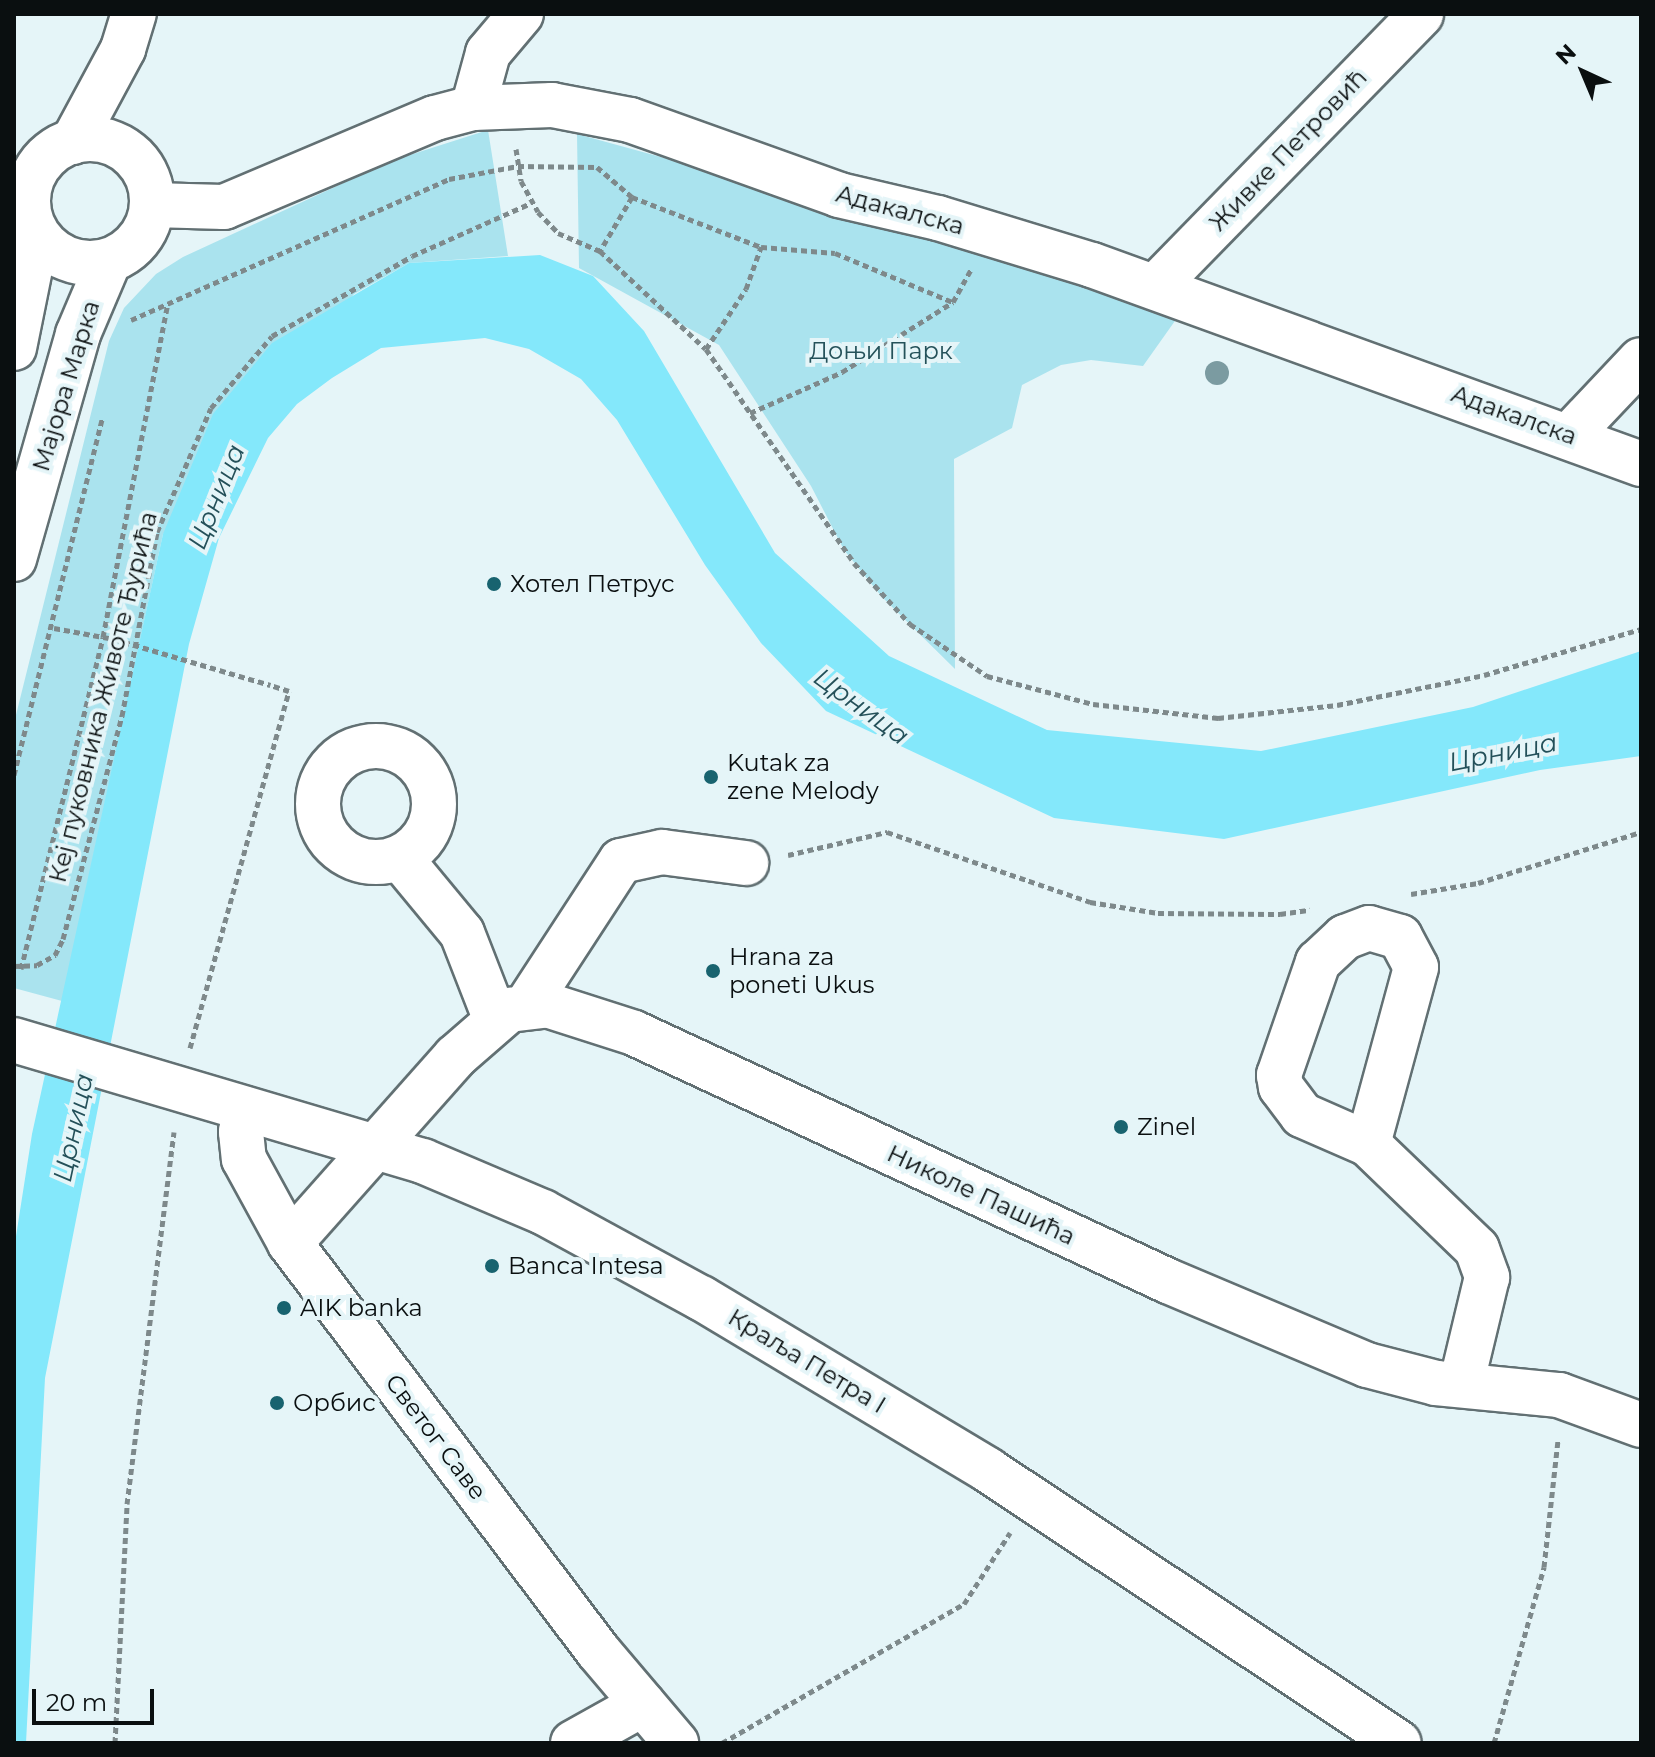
<!DOCTYPE html>
<meta charset="utf-8">
<style>
body{margin:0}
#map{position:relative;width:1655px;height:1757px;overflow:hidden;background:#e5f5f8;font-family:Montserrat,sans-serif}
div>[style]{position:absolute}
.green>*{inset:0;background:#aae3ee}
.water>*{inset:0;background:#84e8fb}
.path>*{height:5px;margin-top:-2.5px;transform-origin:0;background:repeating-linear-gradient(90deg,#7e898b 0 6px,transparent 0 10px)}
.roads{filter:drop-shadow(2px 0 #627073) drop-shadow(-2px 0 #627073) drop-shadow(0 2px #627073) drop-shadow(0 -2px #627073)}
.minor>*{height:44px;margin:-22px;padding:0 22px;transform-origin:22px;border-radius:22px;background:#fff}
.minor>.ring{margin:-22px;padding:0;box-sizing:content-box;background:none;border:44px solid #fff;border-radius:50%}
.major>*{height:44px;margin:-22px;padding:0 22px;transform-origin:22px;border-radius:22px;background:#fff}
.path-bridge>*{height:5px;margin-top:-2.5px;transform-origin:0;background:repeating-linear-gradient(90deg,#7e898b 0 6px,transparent 0 10px)}
.trees>*{width:24px;height:24px;margin:-12px;border-radius:50%;background:#7b9ba1}
.dots>*{width:22px;height:22px;translate:-50% -50%;box-sizing:border-box;border:4px solid #e5f5f8;border-radius:50%}
span{translate:-50% -50%;white-space:nowrap;text-align:center;line-height:1.15;-webkit-text-stroke:8px #e5f5f8;paint-order:stroke}
.street-label{font-size:24px;color:#0a0f10}
.park-label{font-size:24px;color:#25525a}
.poi-label{font-size:24px;color:#0a0f10}
.left{translate:0 -50%;text-align:left}
.water-label{font-size:26px;color:#245059;font-style:italic}
.frame{position:absolute;inset:0;border:16px solid #0a0f10;pointer-events:none}
.north{position:absolute;left:1543px;top:32px;width:80px;height:80px;-webkit-text-stroke:6px #e5f5f8;paint-order:stroke;rotate:316deg;font-size:22px;font-weight:700;line-height:32px;text-align:center;color:#0a0f10}
.north::after{content:'';display:block;margin:auto;width:28px;height:36px;background:#0a0f10;clip-path:polygon(50% 0,100% 100%,50% 72%,0 100%)}
.scale{position:absolute;left:32px;top:1689px;width:122px;height:36px;box-sizing:border-box;border:4px solid #0a0f10;border-top:0;padding-left:10px;font-size:24px;line-height:28px;white-space:nowrap;color:#0a0f10;-webkit-text-stroke:6px #e5f5f8;paint-order:stroke}
</style>
<div id="map">
<div class="green">
<div style="clip-path:polygon(488px 130px,508px 256px,409px 263px,354px 294px,163px 534px,62px 1001px,14px 988px,14px 723px,109px 341px,124px 308px,156px 274px,183px 257px,391px 161px)"></div>
<div style="clip-path:polygon(577px 134px,1047px 263px,1182px 311px,1143px 366px,1091px 360px,1061px 365px,1022px 385px,1012px 428px,954px 459px,955px 669px,882px 597px,844px 550px,811px 486px,719px 345px,579px 268px)"></div>
</div>
<div class="water">
<div style="clip-path:polygon(540px 255px,593px 276px,644px 331px,775px 553px,889px 656px,1047px 730px,1261px 751px,1473px 707px,1641px 651px,1641px 756px,1540px 770px,1224px 839px,1054px 818px,826px 711px,761px 643px,705px 565px,617px 420px,581px 379px,529px 349px,485px 338px,381px 348px,332px 378px,297px 404px,268px 438px,219px 538px,189px 644px,45px 1378px,26px 1743px,14px 1743px,14px 1249px,32px 1134px,163px 534px,213px 414px,272px 343px,409px 263px)"></div>
</div>
<div class="path">
<div style="left:516px;top:149px;width:32px;rotate:81deg"></div>
<div style="left:521px;top:181px;width:35px;rotate:61deg"></div>
<div style="left:538px;top:212px;width:29px;rotate:46deg"></div>
<div style="left:558px;top:233px;width:46px;rotate:23.2deg"></div>
<div style="left:600px;top:251px;width:144px;rotate:42.8deg"></div>
<div style="left:706px;top:349px;width:260px;rotate:55.3deg"></div>
<div style="left:854px;top:563px;width:83px;rotate:47.4deg"></div>
<div style="left:910px;top:624px;width:93px;rotate:34deg"></div>
<div style="left:987px;top:676px;width:110px;rotate:14.8deg"></div>
<div style="left:1093px;top:704px;width:126px;rotate:6.4deg"></div>
<div style="left:1218px;top:718px;width:120px;rotate:-6.2deg"></div>
<div style="left:1337px;top:705px;width:150px;rotate:-11.5deg"></div>
<div style="left:1484px;top:675px;width:164px;rotate:-16.3deg"></div>
<div style="left:632px;top:197px;width:138px;rotate:21.2deg"></div>
<div style="left:761px;top:247px;width:74px;rotate:4.6deg"></div>
<div style="left:835px;top:253px;width:128px;rotate:22.6deg"></div>
<div style="left:131px;top:320px;width:348px;rotate:-23.9deg"></div>
<div style="left:449px;top:179px;width:70px;rotate:-10.7deg"></div>
<div style="left:518px;top:166px;width:79px;rotate:0.7deg"></div>
<div style="left:597px;top:167px;width:46px;rotate:40.6deg"></div>
<div style="left:632px;top:197px;width:63px;rotate:120.7deg"></div>
<div style="left:706px;top:349px;width:72px;rotate:-56.3deg"></div>
<div style="left:746px;top:289px;width:45px;rotate:-70.3deg"></div>
<div style="left:750px;top:413px;width:101px;rotate:-24deg"></div>
<div style="left:842px;top:372px;width:131px;rotate:-32.2deg"></div>
<div style="left:953px;top:302px;width:37px;rotate:-61deg"></div>
<div style="left:54px;top:628px;width:50px;rotate:10.4deg"></div>
<div style="left:103px;top:637px;width:340px;rotate:-79deg"></div>
<div style="left:14px;top:775px;width:367px;rotate:-76.1deg"></div>
<div style="left:788px;top:855px;width:102px;rotate:-13.1deg"></div>
<div style="left:887px;top:832px;width:215px;rotate:19deg"></div>
<div style="left:1090px;top:902px;width:69px;rotate:9.2deg"></div>
<div style="left:1158px;top:913px;width:122px;rotate:0.5deg"></div>
<div style="left:1280px;top:914px;width:30px;rotate:-8deg"></div>
<div style="left:1411px;top:894px;width:68px;rotate:-9.3deg"></div>
<div style="left:1478px;top:883px;width:171px;rotate:-17.4deg"></div>
<div style="left:14px;top:966px;width:23px;rotate:-2deg"></div>
<div style="left:37px;top:965px;width:21px;rotate:-29deg"></div>
<div style="left:55px;top:955px;width:18px;rotate:-63deg"></div>
<div style="left:63px;top:939px;width:231px;rotate:-75.2deg"></div>
<div style="left:122px;top:716px;width:187px;rotate:-79.2deg"></div>
<div style="left:157px;top:532px;width:135px;rotate:-66.5deg"></div>
<div style="left:211px;top:408px;width:94px;rotate:-49.7deg"></div>
<div style="left:272px;top:336px;width:161px;rotate:-29.7deg"></div>
<div style="left:412px;top:256px;width:130px;rotate:-24deg"></div>
<div style="left:21px;top:969px;width:342px;rotate:-76.1deg"></div>
<div style="left:103px;top:637px;width:11px;rotate:10deg"></div>
<div style="left:190px;top:1048px;width:370px;rotate:-74.5deg"></div>
<div style="left:289px;top:691px;width:20px;rotate:-162deg"></div>
<div style="left:115px;top:1743px;width:239px;rotate:-87.1deg"></div>
<div style="left:127px;top:1504px;width:375px;rotate:-82.8deg"></div>
<div style="left:722px;top:1743px;width:279px;rotate:-29.9deg"></div>
<div style="left:964px;top:1604px;width:85px;rotate:-57.1deg"></div>
<div style="left:1494px;top:1743px;width:183px;rotate:-74.1deg"></div>
<div style="left:1544px;top:1567px;width:128px;rotate:-83.7deg"></div>
</div>
<div class="roads">
<div class="minor">
<div style="left:473px;top:108px;width:57px;rotate:-74.7deg"></div>
<div style="left:488px;top:53px;width:51px;rotate:-49.8deg"></div>
<div class="ring" style="left:28px;top:139px;width:80px;height:80px"></div>
<div style="left:73px;top:142px;width:106px;rotate:-61.7deg"></div>
<div style="left:123px;top:49px;width:37px;rotate:-73deg"></div>
<div style="left:152px;top:205px;width:72px;rotate:1.6deg"></div>
<div style="left:224px;top:207px;width:229px;rotate:-22.9deg"></div>
<div style="left:435px;top:118px;width:39px;rotate:-15deg"></div>
<div style="left:473px;top:108px;width:79px;rotate:-2.2deg"></div>
<div style="left:552px;top:105px;width:79px;rotate:10.9deg"></div>
<div style="left:630px;top:120px;width:222px;rotate:19.7deg"></div>
<div style="left:839px;top:195px;width:102px;rotate:13.1deg"></div>
<div style="left:938px;top:218px;width:161px;rotate:17deg"></div>
<div style="left:1092px;top:265px;width:584px;rotate:19.92deg"></div>
<div style="left:1155px;top:287px;width:381px;rotate:-45.7deg"></div>
<div style="left:14px;top:348px;width:116px;rotate:-78.6deg"></div>
<div style="left:1570px;top:435px;width:103px;rotate:-46.6deg"></div>
<div style="left:14px;top:559px;width:234px;rotate:-74.1deg"></div>
<div style="left:78px;top:334px;width:79px;rotate:-67deg"></div>
<div class="ring" style="left:318px;top:746px;width:72px;height:72px"></div>
<div style="left:400px;top:858px;width:97px;rotate:50.4deg"></div>
<div style="left:462px;top:933px;width:93px;rotate:68.7deg"></div>
<div style="left:527px;top:1005px;width:172px;rotate:-56.9deg"></div>
<div style="left:621px;top:861px;width:42px;rotate:-12.4deg"></div>
<div style="left:662px;top:852px;width:85px;rotate:7.5deg"></div>
<div style="left:245px;top:1109px;width:23px;rotate:100deg"></div>
<div style="left:241px;top:1132px;width:27px;rotate:84deg"></div>
<div style="left:244px;top:1159px;width:96px;rotate:61.3deg"></div>
<div style="left:290px;top:1243px;width:511px;rotate:52.95deg"></div>
<div style="left:598px;top:1651px;width:121px;rotate:49.7deg"></div>
<div style="left:1368px;top:1144px;width:183px;rotate:-74.8deg"></div>
<div style="left:1416px;top:967px;width:34px;rotate:-118deg"></div>
<div style="left:1400px;top:937px;width:32px;rotate:-164deg"></div>
<div style="left:1369px;top:928px;width:26px;rotate:159deg"></div>
<div style="left:1345px;top:937px;width:37px;rotate:137deg"></div>
<div style="left:1318px;top:962px;width:120px;rotate:109deg"></div>
<div style="left:1279px;top:1075px;width:12px;rotate:81deg"></div>
<div style="left:1281px;top:1087px;width:35px;rotate:53deg"></div>
<div style="left:1302px;top:1115px;width:72px;rotate:23.7deg"></div>
<div style="left:1368px;top:1144px;width:151px;rotate:43.9deg"></div>
<div style="left:1477px;top:1249px;width:30px;rotate:70deg"></div>
<div style="left:1487px;top:1277px;width:111px;rotate:103.5deg"></div>
<div style="left:290px;top:1243px;width:249px;rotate:-48.4deg"></div>
<div style="left:455px;top:1057px;width:72px;rotate:-41deg"></div>
<div style="left:509px;top:1010px;width:38px;rotate:-7deg"></div>
<div style="left:547px;top:1005px;width:91px;rotate:17.8deg"></div>
<div style="left:634px;top:1033px;width:589px;rotate:24.91deg"></div>
<div style="left:1168px;top:1281px;width:216px;rotate:22.9deg"></div>
<div style="left:1367px;top:1365px;width:71px;rotate:14.6deg"></div>
<div style="left:1436px;top:1383px;width:124px;rotate:5.6deg"></div>
<div style="left:1559px;top:1395px;width:87px;rotate:20.1deg"></div>
<div style="left:573px;top:1743px;width:80px;rotate:-29.1deg"></div>
</div>
<div class="major">
<div style="left:14px;top:1040px;width:427px;rotate:16.5deg"></div>
<div style="left:423px;top:1161px;width:130px;rotate:23deg"></div>
<div style="left:543px;top:1212px;width:180px;rotate:28.6deg"></div>
<div style="left:701px;top:1298px;width:335px;rotate:30.9deg"></div>
<div style="left:988px;top:1470px;width:493px;rotate:33.6deg"></div>
</div>
</div>
<div class="path-bridge">
<div style="left:114px;top:639px;width:163px;rotate:16.4deg"></div>
</div>
<div class="trees">
<div style="left:1217px;top:373px"></div>
</div>
<div class="dots">
<div style="left:494px;top:584px;background:#18636f"></div>
<div style="left:711px;top:777px;background:#18636f"></div>
<div style="left:713px;top:971px;background:#18636f"></div>
<div style="left:1121px;top:1127px;background:#18636f"></div>
<div style="left:492px;top:1266px;background:#18636f"></div>
<div style="left:284px;top:1308px;background:#18636f"></div>
<div style="left:277px;top:1403px;background:#18636f"></div>
</div>
<div class="street-label">
<span style="left:1288px;top:150px;rotate:-46deg">Живке Петровић</span>
<span style="left:900px;top:210px;rotate:15deg">Адакалска</span>
<span style="left:66px;top:386px;rotate:-73deg">Мајора Марка</span>
<span style="left:1514px;top:415px;rotate:20deg">Адакалска</span>
<span style="left:103px;top:697px;rotate:-76deg">Кеј пуковника Животе Ђурића</span>
<span style="left:981px;top:1195px;rotate:25deg">Николе Пашића</span>
<span style="left:807px;top:1361px;rotate:31deg">Краља Петра I</span>
<span style="left:436px;top:1437px;rotate:53deg">Светог Саве</span>
</div>
<div class="park-label">
<span style="left:881px;top:351px">Доњи Парк</span>
</div>
<div class="poi-label">
<span class="left" style="left:510px;top:584px">Хотел Петрус</span>
<span class="left" style="left:727px;top:777px">Kutak za<br>zene Melody</span>
<span class="left" style="left:729px;top:971px">Hrana za<br>poneti Ukus</span>
<span class="left" style="left:1137px;top:1127px">Zinel</span>
<span class="left" style="left:508px;top:1266px">Banca Intesa</span>
<span class="left" style="left:300px;top:1308px">AIK banka</span>
<span class="left" style="left:293px;top:1403px">Орбис</span>
</div>
<div class="water-label">
<span style="left:217px;top:497px;rotate:-68deg">Црница</span>
<span style="left:861px;top:707px;rotate:36deg">Црница</span>
<span style="left:1503px;top:753px;rotate:-11deg">Црница</span>
<span style="left:74px;top:1128px;rotate:-78deg">Црница</span>
</div>
<div class="frame"></div>
<div class="north">N</div>
<div class="scale">20 m</div>
</div>
